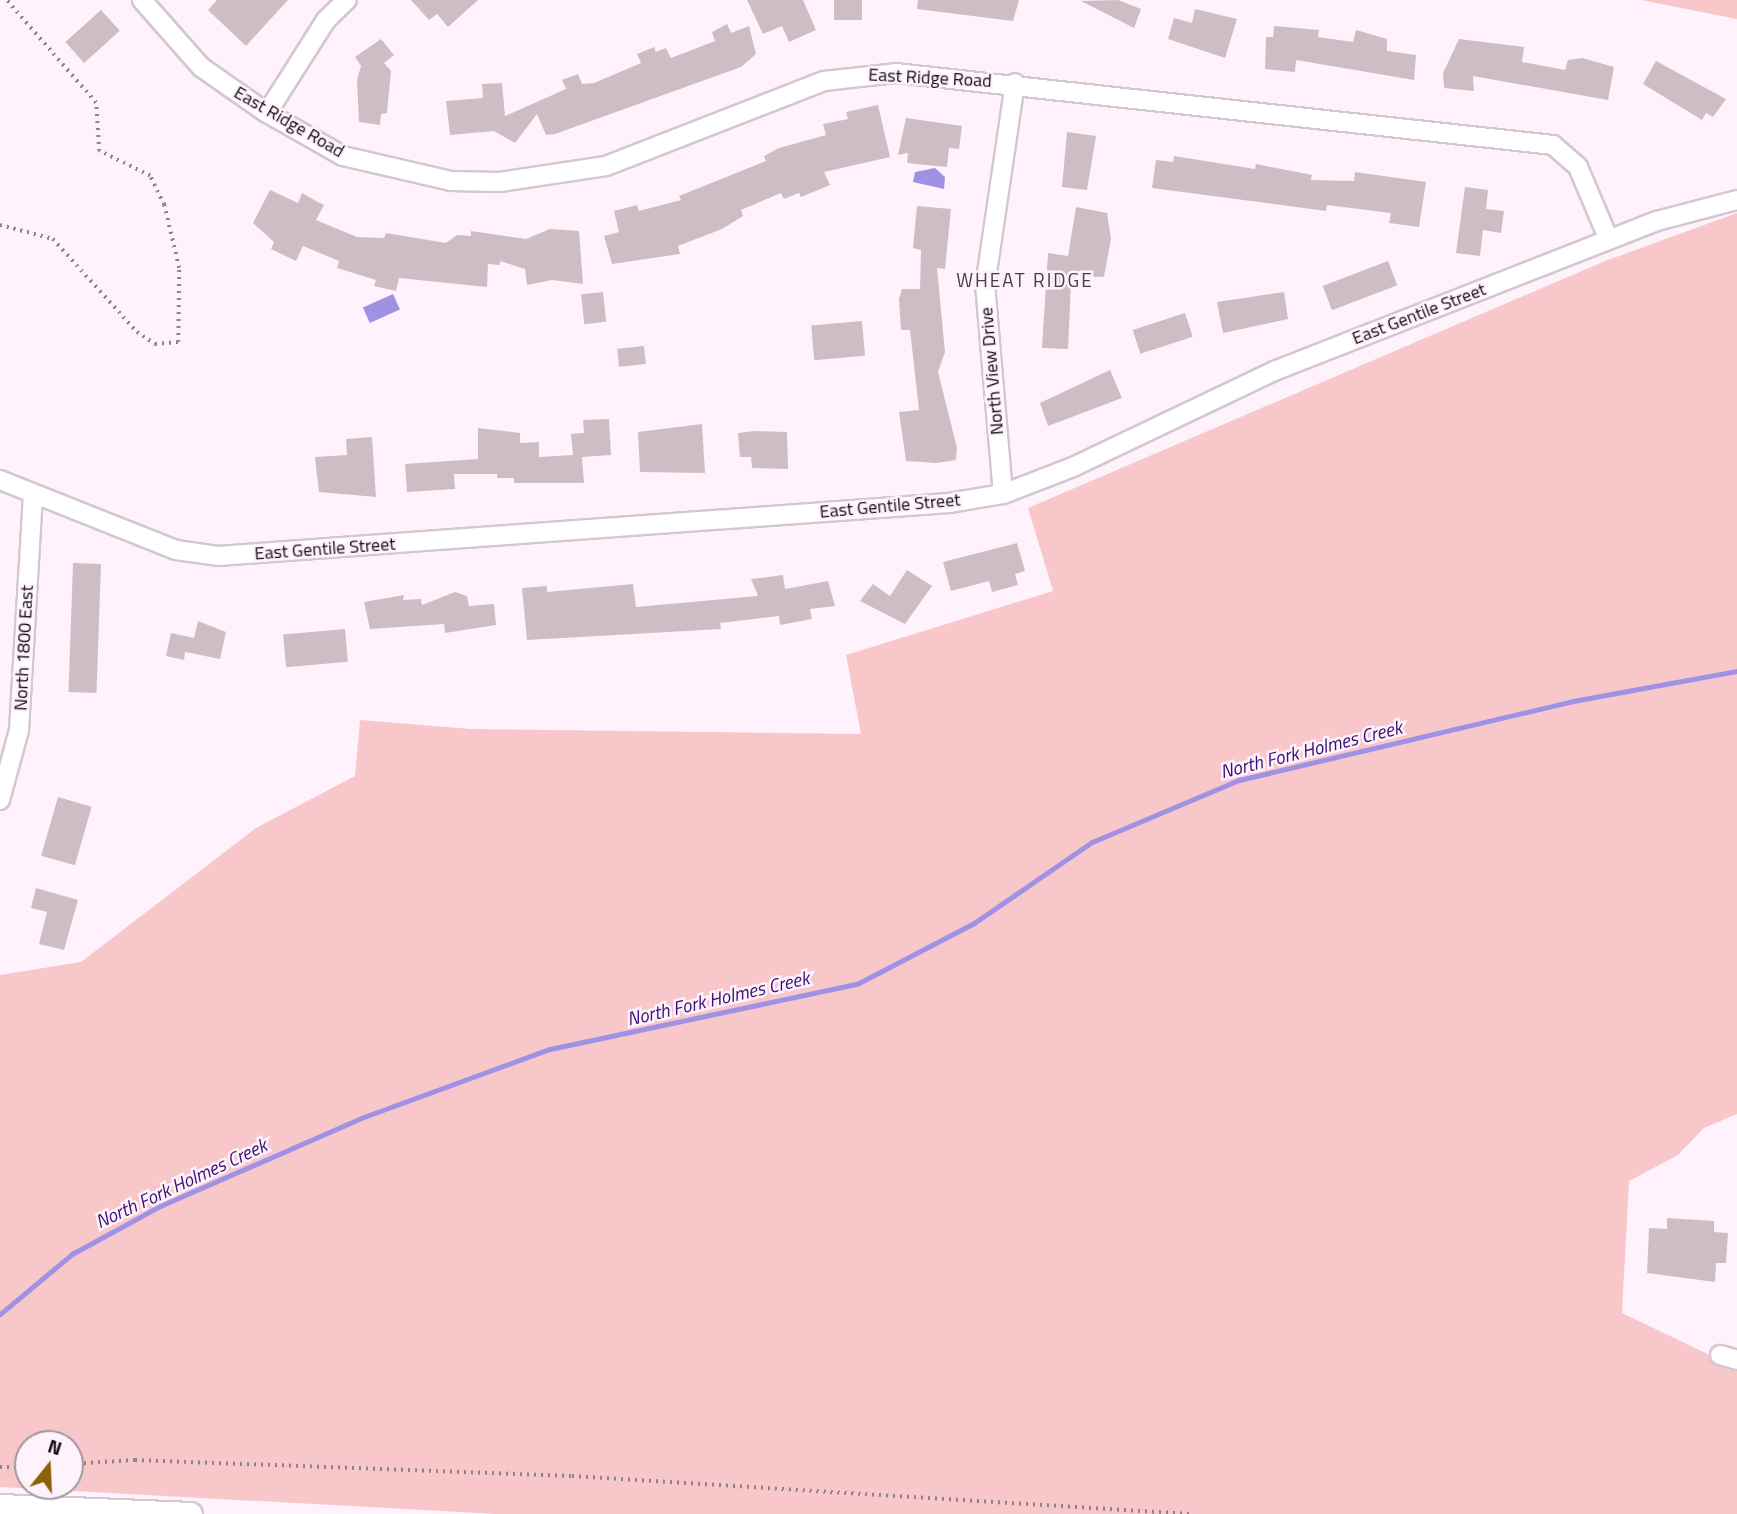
<!DOCTYPE html>
<style>
body{margin:0}
#map{position:relative;width:1737px;height:1514px;overflow:hidden;background:#fff2fc;font-family:"Titillium Web",sans-serif}
div>[style]{position:absolute}
.green>*{inset:0;background:#f8c7ca}
.water>*{inset:0;background:#9f92e4;transform-origin:0 0}
.stream>*{height:5px;margin:-2.5px;padding:0 2.5px;transform-origin:2.5px;border-radius:2.5px;background:#9f92e4}
.building>*{inset:0;background:#cebec4;transform-origin:0 0}
.path>*{height:3.5px;margin-top:-1.75px;transform-origin:0;background:repeating-linear-gradient(90deg,#8d848b 0 2px,transparent 0 7px)}
.roads{filter:drop-shadow(2px 0 #d4c7d2) drop-shadow(-2px 0 #d4c7d2) drop-shadow(0 2px #d4c7d2) drop-shadow(0 -2px #d4c7d2)}
.minor>*{height:18px;margin:-9px;padding:0 9px;transform-origin:9px;border-radius:9px;background:#fff}
.major>*{height:23px;margin:-11.5px;padding:0 11.5px;transform-origin:11.5px;border-radius:11.5px;background:#fff}
span{translate:-50% -50%;white-space:nowrap;text-align:center;line-height:1.15;-webkit-text-stroke:5px #fff2fc;paint-order:stroke}
.street-label{font-size:18px;color:#120e11}
.neighbourhood-label{font-size:19px;color:#473c45;letter-spacing:2px}
.water-label{font-size:19px;color:#341373;font-style:italic}
.north{position:absolute;left:14px;top:1430px;width:70px;height:70px;box-sizing:border-box;background:#fff2fc;border:2px solid #a0979e;border-radius:50%;rotate:18deg;font-size:19px;font-weight:700;line-height:28px;text-align:center;color:#120e11}
.north::after{content:'';display:block;margin:auto;width:24px;height:32px;background:#8d6106;clip-path:polygon(50% 0,100% 100%,50% 72%,0 100%)}
</style>
<div id="map">
<div class="green">
<div style="clip-path:polygon(1641px 0,1737px 0,1737px 19px)"></div>
<div style="clip-path:polygon(evenodd,1737px 213px,1737px 1114px,1704px 1128px,1678px 1155px,1629px 1181px,1622px 1313px,1737px 1368px,1737px 1514px,496px 1514px,0 1487px,0 975px,81px 962px,256px 828px,355px 776px,360px 720px,471px 729px,861px 734px,846px 655px,1053px 591px,1028px 508px,1605px 261px,1737px 213px,28px 1444px,70px 1444px,70px 1486px,28px 1486px,28px 1444px)"></div>
</div>
<div class="water">
<div style="clip-path:polygon(935px 168px,945px 177px,944px 189px,913px 182px,915px 172px)"></div>
<div style="left:393px;top:294px;width:17px;height:33px;rotate:66deg"></div>
</div>
<div class="stream">
<div style="left:0;top:1314px;width:94px;rotate:-39.8deg"></div>
<div style="left:72px;top:1254px;width:100px;rotate:-28.6deg"></div>
<div style="left:160px;top:1206px;width:219px;rotate:-23.6deg"></div>
<div style="left:361px;top:1118px;width:201px;rotate:-20.1deg"></div>
<div style="left:550px;top:1049px;width:314px;rotate:-12deg"></div>
<div style="left:857px;top:984px;width:132px;rotate:-27.5deg"></div>
<div style="left:974px;top:923px;width:143px;rotate:-34.5deg"></div>
<div style="left:1092px;top:842px;width:160px;rotate:-22.9deg"></div>
<div style="left:1239px;top:780px;width:343px;rotate:-13.3deg"></div>
<div style="left:1573px;top:701px;width:167px;rotate:-10.4deg"></div>
</div>
<div class="building">
<div style="clip-path:polygon(217px 0,288px 0,246px 46px,208px 10px)"></div>
<div style="clip-path:polygon(411px 0,478px 0,448px 27px,437px 14px,429px 20px)"></div>
<div style="clip-path:polygon(747px 0,803px 0,816px 30px,789px 42px,782px 26px,763px 34px)"></div>
<div style="left:834px;top:0;width:28px;height:20px"></div>
<div style="clip-path:polygon(918px 0,1019px 0,1013px 21px,917px 9px)"></div>
<div style="clip-path:polygon(1118px 0,1141px 9px,1134px 28px,1081px 1px)"></div>
<div style="clip-path:polygon(1195px 9px,1237px 19px,1225px 58px,1168px 39px,1174px 18px,1192px 23px)"></div>
<div style="left:101px;top:10px;width:28px;height:48px;rotate:48deg"></div>
<div style="clip-path:polygon(727px 24px,731px 33px,749px 26px,756px 54px,741px 67px,555px 134px,546px 135px,537px 114px,515px 143px,494px 131px,450px 135px,446px 101px,483px 98px,482px 84px,502px 83px,505px 116px,566px 89px,562px 80px,578px 74px,582px 84px,594px 83px,641px 63px,637px 54px,654px 47px,656px 52px,666px 48px,671px 58px,715px 41px,712px 32px)"></div>
<div style="clip-path:polygon(1274px 26px,1319px 30px,1318px 37px,1353px 42px,1356px 30px,1387px 39px,1387px 51px,1416px 55px,1414px 80px,1296px 60px,1295px 72px,1265px 69px,1266px 37px,1273px 37px)"></div>
<div style="clip-path:polygon(381px 39px,394px 55px,384px 63px,391px 71px,387px 113px,381px 114px,380px 125px,359px 122px,357px 80px,361px 66px,355px 57px)"></div>
<div style="clip-path:polygon(1459px 39px,1524px 47px,1522px 62px,1565px 70px,1568px 60px,1582px 58px,1614px 67px,1608px 100px,1473px 76px,1474px 91px,1444px 88px,1443px 73px)"></div>
<div style="clip-path:polygon(1656px 61px,1726px 99px,1713px 117px,1706px 113px,1702px 120px,1643px 84px)"></div>
<div style="clip-path:polygon(878px 105px,890px 157px,824px 172px,830px 185px,801px 197px,799px 193px,784px 199px,781px 193px,741px 210px,743px 216px,722px 229px,678px 246px,680px 254px,612px 264px,604px 236px,619px 232px,614px 211px,637px 205px,639px 211px,681px 200px,679px 196px,766px 161px,764px 156px,779px 148px,826px 135px,823px 124px,848px 119px,846px 112px)"></div>
<div style="clip-path:polygon(906px 118px,962px 126px,959px 149px,949px 148px,947px 167px,907px 163px,908px 153px,898px 155px)"></div>
<div style="clip-path:polygon(1067px 132px,1096px 136px,1087px 190px,1062px 187px)"></div>
<div style="clip-path:polygon(1174px 156px,1255px 169px,1256px 164px,1312px 175px,1311px 180px,1354px 181px,1355px 172px,1426px 182px,1419px 227px,1389px 223px,1391px 213px,1327px 205px,1326px 211px,1152px 188px,1156px 160px,1173px 162px)"></div>
<div style="clip-path:polygon(1465px 187px,1488px 190px,1486px 209px,1504px 211px,1501px 233px,1483px 230px,1480px 256px,1456px 253px)"></div>
<div style="clip-path:polygon(270px 190px,298px 203px,302px 193px,316px 201px,324px 205px,316px 220px,357px 237px,384px 238px,386px 233px,446px 243px,457px 235px,471px 236px,471px 231px,526px 239px,550px 229px,579px 231px,583px 284px,552px 280px,527px 285px,525px 269px,500px 261px,500px 265px,488px 264px,487px 287px,399px 278px,396px 291px,374px 286px,376px 280px,337px 268px,339px 261px,303px 246px,296px 261px,271px 249px,274px 242px,253px 223px)"></div>
<div style="clip-path:polygon(917px 206px,951px 209px,945px 269px,937px 268px,945px 352px,938px 372px,957px 448px,956px 460px,937px 463px,906px 461px,899px 412px,919px 410px,910px 330px,901px 330px,899px 299px,902px 289px,920px 289px,921px 250px,913px 248px)"></div>
<div style="clip-path:polygon(1076px 207px,1107px 213px,1111px 239px,1104px 277px,1077px 276px,1071px 283px,1068px 349px,1042px 348px,1048px 253px,1068px 256px)"></div>
<div style="left:1388px;top:261px;width:26px;height:70px;rotate:69deg"></div>
<div style="left:603px;top:292px;width:30px;height:22px;rotate:84deg"></div>
<div style="clip-path:polygon(1284px 292px,1288px 319px,1223px 333px,1217px 302px)"></div>
<div style="left:1185px;top:313px;width:25px;height:55px;rotate:72deg"></div>
<div style="left:862px;top:321px;width:35px;height:51px;rotate:85deg"></div>
<div style="left:644px;top:346px;width:18px;height:27px;rotate:84deg"></div>
<div style="clip-path:polygon(1110px 370px,1122px 398px,1048px 426px,1040px 403px)"></div>
<div style="clip-path:polygon(609px 419px,611px 455px,582px 457px,584px 483px,514px 483px,514px 478px,497px 478px,497px 474px,454px 474px,455px 489px,407px 492px,405px 464px,478px 459px,478px 428px,520px 433px,520px 443px,539px 442px,539px 457px,573px 455px,571px 434px,584px 433px,583px 420px)"></div>
<div style="clip-path:polygon(702px 424px,705px 473px,640px 472px,638px 432px)"></div>
<div style="clip-path:polygon(755px 431px,787px 432px,788px 469px,752px 468px,751px 457px,740px 457px,738px 433px)"></div>
<div style="clip-path:polygon(372px 437px,376px 497px,319px 492px,315px 457px,347px 455px,346px 439px)"></div>
<div style="clip-path:polygon(1017px 543px,1025px 571px,1015px 574px,1018px 585px,992px 592px,989px 581px,951px 591px,943px 562px)"></div>
<div style="left:73px;top:563px;width:28px;height:129px;rotate:2deg"></div>
<div style="clip-path:polygon(907px 570px,932px 586px,905px 624px,860px 601px,873px 584px,890px 596px)"></div>
<div style="clip-path:polygon(783px 575px,785px 589px,828px 581px,835px 606px,810px 609px,812px 619px,780px 625px,779px 616px,720px 623px,721px 629px,527px 640px,522px 588px,547px 586px,547px 592px,633px 584px,636px 607px,758px 596px,751px 579px)"></div>
<div style="clip-path:polygon(455px 592px,467px 596px,469px 606px,494px 604px,496px 625px,445px 633px,444px 624px,370px 629px,364px 602px,404px 595px,403px 600px,421px 599px,422px 605px)"></div>
<div style="clip-path:polygon(198px 621px,226px 632px,220px 659px,185px 652px,184px 660px,166px 656px,171px 633px,194px 638px)"></div>
<div style="left:345px;top:629px;width:33px;height:62px;rotate:85deg"></div>
<div style="left:58px;top:797px;width:35px;height:61px;rotate:16deg"></div>
<div style="clip-path:polygon(36px 888px,78px 900px,64px 950px,39px 944px,47px 912px,31px 908px)"></div>
<div style="clip-path:polygon(1667px 1218px,1714px 1221px,1714px 1232px,1728px 1233px,1726px 1263px,1716px 1263px,1715px 1282px,1647px 1273px,1649px 1228px,1667px 1229px)"></div>
</div>
<div class="path">
<div style="left:0;top:225px;width:55px;rotate:14.8deg"></div>
<div style="left:53px;top:239px;width:125px;rotate:47.9deg"></div>
<div style="left:137px;top:332px;width:22px;rotate:34deg"></div>
<div style="left:155px;top:344px;width:23px;rotate:-5deg"></div>
<div style="left:178px;top:342px;width:74px;rotate:-89.2deg"></div>
<div style="left:179px;top:268px;width:65px;rotate:-103.4deg"></div>
<div style="left:164px;top:205px;width:32px;rotate:-116deg"></div>
<div style="left:150px;top:176px;width:57px;rotate:-153.9deg"></div>
<div style="left:99px;top:151px;width:48px;rotate:-93.6deg"></div>
<div style="left:96px;top:103px;width:137px;rotate:-131.1deg"></div>
<div style="left:70px;top:1464px;width:65px;rotate:-3.5deg"></div>
<div style="left:135px;top:1460px;width:437px;rotate:2.1deg"></div>
<div style="left:572px;top:1476px;width:619px;rotate:3.52deg"></div>
<div style="left:0;top:1467px;width:28px"></div>
</div>
<div class="roads">
<div class="minor">
<div style="left:142px;top:0;width:89px;rotate:48.6deg"></div>
<div style="left:201px;top:67px;width:80px;rotate:34.9deg"></div>
<div style="left:267px;top:113px;width:87px;rotate:29.5deg"></div>
<div style="left:343px;top:156px;width:111px;rotate:13deg"></div>
<div style="left:451px;top:181px;width:49px;rotate:1.2deg"></div>
<div style="left:500px;top:182px;width:107px;rotate:-8.6deg"></div>
<div style="left:606px;top:166px;width:234px;rotate:-21.3deg"></div>
<div style="left:824px;top:81px;width:72px;rotate:-6.3deg"></div>
<div style="left:896px;top:73px;width:661px;rotate:6.25deg"></div>
<div style="left:1553px;top:145px;width:33px;rotate:41deg"></div>
<div style="left:1578px;top:167px;width:79px;rotate:67deg"></div>
<div style="left:267px;top:113px;width:110px;rotate:-57.6deg"></div>
<div style="left:326px;top:20px;width:29px;rotate:-44deg"></div>
<div style="left:0;top:480px;width:189px;rotate:21.7deg"></div>
<div style="left:176px;top:550px;width:42px;rotate:8.1deg"></div>
<div style="left:218px;top:556px;width:733px;rotate:-4.15deg"></div>
<div style="left:949px;top:503px;width:55px;rotate:-9.5deg"></div>
<div style="left:1003px;top:494px;width:75px;rotate:-21.1deg"></div>
<div style="left:1073px;top:467px;width:223px;rotate:-25.5deg"></div>
<div style="left:1274px;top:371px;width:411px;rotate:-21.4deg"></div>
<div style="left:1657px;top:221px;width:83px;rotate:-14.7deg"></div>
<div style="left:1003px;top:494px;width:209px;rotate:-94.9deg"></div>
<div style="left:985px;top:286px;width:205px;rotate:-81.6deg"></div>
<div style="left:0;top:800px;width:73px;rotate:-74.8deg"></div>
<div style="left:19px;top:730px;width:237px;rotate:-86.6deg"></div>
<div style="left:1720px;top:1355px;width:18px;rotate:16deg"></div>
</div>
<div class="major">
<div style="left:0;top:1506px;width:190px;rotate:2.4deg"></div>
</div>
</div>
<div class="street-label">
<span style="left:930px;top:78px;rotate:3deg">East Ridge Road</span>
<span style="left:289px;top:122px;rotate:30deg">East Ridge Road</span>
<span style="left:1419px;top:314px;rotate:-21deg">East Gentile Street</span>
<span style="left:992px;top:371px;rotate:-95deg">North View Drive</span>
<span style="left:890px;top:506px;rotate:-5deg">East Gentile Street</span>
<span style="left:325px;top:549px;rotate:-4deg">East Gentile Street</span>
<span style="left:24px;top:648px;rotate:-87deg">North 1800 East</span>
</div>
<div class="neighbourhood-label">
<span style="left:1025px;top:280px">WHEAT RIDGE</span>
</div>
<div class="water-label">
<span style="left:1311px;top:749px;rotate:-14deg">North Fork Holmes Creek</span>
<span style="left:718px;top:998px;rotate:-13deg">North Fork Holmes Creek</span>
<span style="left:181px;top:1183px;rotate:-25deg">North Fork Holmes Creek</span>
</div>
<div class="north">N</div>
</div>
